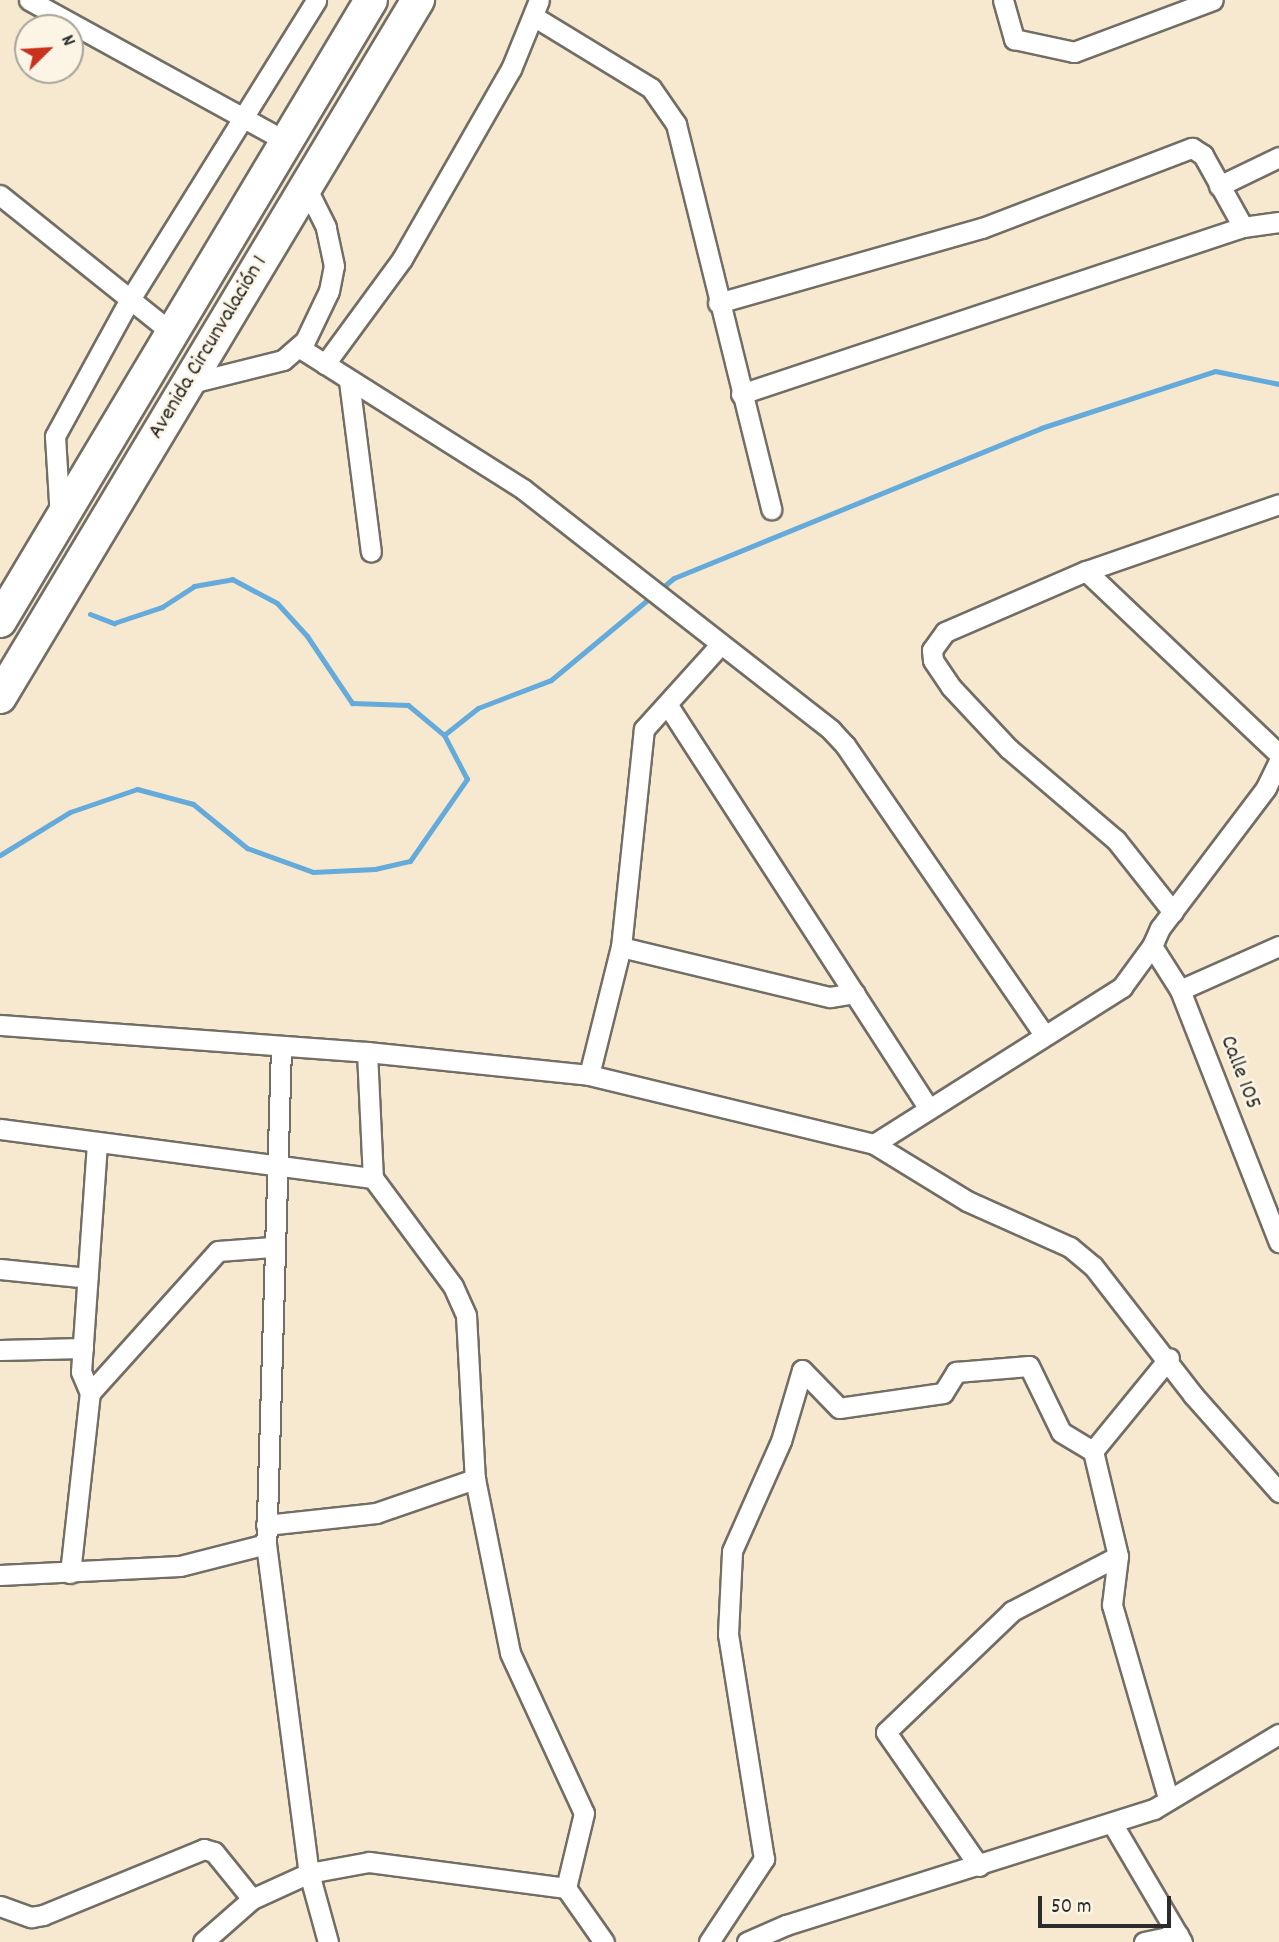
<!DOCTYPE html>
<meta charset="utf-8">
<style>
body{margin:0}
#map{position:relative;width:1279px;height:1942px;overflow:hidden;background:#f6e9d0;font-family:Dekko,sans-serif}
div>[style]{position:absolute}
.stream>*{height:5px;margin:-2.5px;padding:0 2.5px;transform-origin:2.5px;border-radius:2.5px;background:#64aada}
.roads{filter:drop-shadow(2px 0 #726e65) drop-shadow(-2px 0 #726e65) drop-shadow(0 2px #726e65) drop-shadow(0 -2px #726e65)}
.minor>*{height:19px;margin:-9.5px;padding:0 9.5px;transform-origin:9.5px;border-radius:9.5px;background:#fff}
.primary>*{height:32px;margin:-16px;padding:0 16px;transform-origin:16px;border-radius:16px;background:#fff}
span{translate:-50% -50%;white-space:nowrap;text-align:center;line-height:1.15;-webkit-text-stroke:5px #fcf5e5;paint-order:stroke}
.street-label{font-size:23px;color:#2b2b2b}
.north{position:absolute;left:14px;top:14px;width:70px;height:70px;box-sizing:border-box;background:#fcf5e5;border:2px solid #a8a49b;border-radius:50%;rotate:66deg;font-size:19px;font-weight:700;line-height:28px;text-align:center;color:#2b2b2b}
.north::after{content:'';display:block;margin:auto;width:24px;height:32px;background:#c8321e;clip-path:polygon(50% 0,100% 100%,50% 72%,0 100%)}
.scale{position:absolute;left:1038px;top:1896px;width:133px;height:32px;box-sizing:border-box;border:4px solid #2b2b2b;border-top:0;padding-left:9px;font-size:21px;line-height:24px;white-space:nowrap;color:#2b2b2b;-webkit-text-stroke:5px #fcf5e5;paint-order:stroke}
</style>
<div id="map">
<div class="stream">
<div style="left:90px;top:614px;width:26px;rotate:21deg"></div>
<div style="left:114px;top:623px;width:51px;rotate:-18.4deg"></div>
<div style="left:162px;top:607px;width:38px;rotate:-33deg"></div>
<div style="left:194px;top:586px;width:39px;rotate:-10deg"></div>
<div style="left:232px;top:579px;width:51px;rotate:28.1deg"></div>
<div style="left:277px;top:603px;width:45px;rotate:47.7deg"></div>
<div style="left:307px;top:636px;width:81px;rotate:56.1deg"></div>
<div style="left:352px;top:703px;width:56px;rotate:2deg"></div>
<div style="left:408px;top:705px;width:47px;rotate:39.8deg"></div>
<div style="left:0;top:855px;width:82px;rotate:-31.6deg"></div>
<div style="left:70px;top:812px;width:71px;rotate:-18.9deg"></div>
<div style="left:137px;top:789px;width:58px;rotate:15deg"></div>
<div style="left:193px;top:804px;width:70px;rotate:39.2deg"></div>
<div style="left:247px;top:848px;width:70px;rotate:20deg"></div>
<div style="left:313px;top:872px;width:62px;rotate:-2.8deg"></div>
<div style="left:375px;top:869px;width:36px;rotate:-13deg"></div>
<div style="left:410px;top:861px;width:100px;rotate:-55.2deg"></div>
<div style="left:467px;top:779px;width:50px;rotate:-117.6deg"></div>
<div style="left:444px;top:735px;width:43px;rotate:-38.5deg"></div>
<div style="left:478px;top:708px;width:78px;rotate:-21deg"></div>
<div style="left:551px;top:680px;width:160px;rotate:-39.7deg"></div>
<div style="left:674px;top:578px;width:396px;rotate:-22.2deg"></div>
<div style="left:1041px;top:428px;width:183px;rotate:-18.1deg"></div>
<div style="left:1215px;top:371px;width:65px;rotate:11.5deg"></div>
</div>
<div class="roads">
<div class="minor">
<div style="left:29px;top:0;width:293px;rotate:28.8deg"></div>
<div style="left:1003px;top:0;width:41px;rotate:74.2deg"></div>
<div style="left:1014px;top:39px;width:61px;rotate:12.2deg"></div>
<div style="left:1074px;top:52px;width:148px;rotate:-20.5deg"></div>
<div style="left:533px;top:16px;width:138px;rotate:31.4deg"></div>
<div style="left:651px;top:88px;width:44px;rotate:55.2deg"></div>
<div style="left:676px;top:124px;width:397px;rotate:76.1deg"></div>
<div style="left:1219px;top:186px;width:67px;rotate:-25.8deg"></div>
<div style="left:0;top:195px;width:221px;rotate:38.7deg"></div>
<div style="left:718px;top:303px;width:274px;rotate:-15.9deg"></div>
<div style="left:982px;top:228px;width:225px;rotate:-20.9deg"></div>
<div style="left:1192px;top:148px;width:13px;rotate:32deg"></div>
<div style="left:1203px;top:155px;width:82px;rotate:60.9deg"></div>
<div style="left:300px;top:348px;width:264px;rotate:32.3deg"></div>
<div style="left:523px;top:489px;width:391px;rotate:38deg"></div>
<div style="left:831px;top:730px;width:21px;rotate:47deg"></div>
<div style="left:845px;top:745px;width:349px;rotate:55.5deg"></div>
<div style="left:325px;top:364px;width:130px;rotate:-53.7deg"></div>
<div style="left:402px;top:259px;width:219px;rotate:-60.2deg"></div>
<div style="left:511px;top:69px;width:74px;rotate:-67.9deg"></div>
<div style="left:349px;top:381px;width:172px;rotate:82.7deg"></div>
<div style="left:187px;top:384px;width:99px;rotate:-14deg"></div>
<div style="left:283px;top:360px;width:29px;rotate:-41deg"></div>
<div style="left:305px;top:341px;width:55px;rotate:-64.4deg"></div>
<div style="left:329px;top:291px;width:25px;rotate:-79deg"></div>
<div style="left:334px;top:266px;width:40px;rotate:-102deg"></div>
<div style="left:326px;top:227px;width:45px;rotate:-116.6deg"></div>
<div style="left:741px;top:394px;width:529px;rotate:-18.4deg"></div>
<div style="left:1243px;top:227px;width:36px;rotate:-8deg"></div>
<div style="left:60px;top:518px;width:82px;rotate:-93.5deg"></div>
<div style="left:55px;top:436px;width:154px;rotate:-61.3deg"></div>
<div style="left:129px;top:301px;width:354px;rotate:-58.1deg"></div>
<div style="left:1086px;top:571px;width:266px;rotate:43.5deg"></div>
<div style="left:667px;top:704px;width:482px;rotate:57.1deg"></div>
<div style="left:1279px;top:761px;width:30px;rotate:116deg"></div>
<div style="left:1266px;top:788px;width:176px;rotate:127.1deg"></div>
<div style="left:1160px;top:928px;width:20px;rotate:114deg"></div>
<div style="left:1152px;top:946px;width:52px;rotate:57.5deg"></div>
<div style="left:1180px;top:990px;width:271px;rotate:68.6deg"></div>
<div style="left:1173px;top:912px;width:92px;rotate:-128.4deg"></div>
<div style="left:1116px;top:840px;width:140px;rotate:-139.6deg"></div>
<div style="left:1009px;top:749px;width:85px;rotate:-133.1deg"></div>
<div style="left:951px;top:687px;width:32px;rotate:-124deg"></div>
<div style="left:933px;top:660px;width:10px;rotate:-96deg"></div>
<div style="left:932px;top:650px;width:22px;rotate:-54deg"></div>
<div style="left:945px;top:632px;width:154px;rotate:-23.4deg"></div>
<div style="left:1086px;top:571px;width:204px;rotate:-19.1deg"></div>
<div style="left:621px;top:947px;width:215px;rotate:13.5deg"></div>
<div style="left:830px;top:997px;width:25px;rotate:-9deg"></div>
<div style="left:1180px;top:990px;width:108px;rotate:-24deg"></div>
<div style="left:0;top:1025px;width:368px;rotate:4.2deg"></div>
<div style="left:367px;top:1052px;width:223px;rotate:5.9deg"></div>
<div style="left:589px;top:1075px;width:293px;rotate:13.6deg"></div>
<div style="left:874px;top:1144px;width:109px;rotate:31.5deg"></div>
<div style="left:967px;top:1201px;width:113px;rotate:24.1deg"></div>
<div style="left:1070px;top:1247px;width:30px;rotate:40deg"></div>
<div style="left:1093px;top:1266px;width:163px;rotate:52.2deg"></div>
<div style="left:1193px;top:1395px;width:130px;rotate:48.4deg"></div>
<div style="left:281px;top:1047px;width:497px;rotate:91.7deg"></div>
<div style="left:266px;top:1544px;width:332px;rotate:82.6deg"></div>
<div style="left:309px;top:1873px;width:72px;rotate:74.6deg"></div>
<div style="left:367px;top:1052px;width:126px;rotate:87.3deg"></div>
<div style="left:373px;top:1178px;width:134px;rotate:53.5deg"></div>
<div style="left:453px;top:1286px;width:32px;rotate:66deg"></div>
<div style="left:466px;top:1315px;width:164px;rotate:86.9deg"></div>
<div style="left:475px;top:1479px;width:177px;rotate:78.6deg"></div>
<div style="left:510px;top:1653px;width:176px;rotate:65.2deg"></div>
<div style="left:584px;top:1813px;width:77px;rotate:103.5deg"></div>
<div style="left:589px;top:1075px;width:132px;rotate:-76deg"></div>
<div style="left:621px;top:947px;width:219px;rotate:-84deg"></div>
<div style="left:644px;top:729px;width:113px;rotate:-47.9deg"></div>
<div style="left:0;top:1129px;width:376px;rotate:7.5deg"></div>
<div style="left:874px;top:1144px;width:294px;rotate:-32.3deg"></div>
<div style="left:1122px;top:987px;width:51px;rotate:-53.8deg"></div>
<div style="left:0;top:1269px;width:88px;rotate:5.8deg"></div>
<div style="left:0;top:1350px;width:83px;rotate:-1.4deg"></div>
<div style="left:90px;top:1393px;width:23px;rotate:-113deg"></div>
<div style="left:81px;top:1372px;width:230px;rotate:-86deg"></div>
<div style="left:1093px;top:1451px;width:120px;rotate:-50.7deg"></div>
<div style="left:266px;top:1525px;width:111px;rotate:-6.2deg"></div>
<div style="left:376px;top:1513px;width:105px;rotate:-19deg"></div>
<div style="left:70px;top:1573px;width:181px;rotate:-83.7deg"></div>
<div style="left:90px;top:1393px;width:191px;rotate:-48deg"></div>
<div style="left:218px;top:1251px;width:54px;rotate:-4.2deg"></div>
<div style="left:0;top:1575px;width:180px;rotate:-2.9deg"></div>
<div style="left:180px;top:1566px;width:89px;rotate:-14.3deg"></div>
<div style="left:1112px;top:1823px;width:130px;rotate:59.5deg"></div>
<div style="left:979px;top:1866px;width:163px;rotate:-124.8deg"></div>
<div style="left:886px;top:1732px;width:175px;rotate:-43.8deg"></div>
<div style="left:1012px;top:1611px;width:119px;rotate:-27.4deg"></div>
<div style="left:0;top:1906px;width:33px;rotate:20deg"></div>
<div style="left:31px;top:1917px;width:12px;rotate:-9deg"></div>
<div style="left:43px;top:1915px;width:174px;rotate:-22.3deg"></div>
<div style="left:204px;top:1849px;width:10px;rotate:17deg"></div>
<div style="left:214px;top:1852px;width:60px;rotate:51deg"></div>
<div style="left:203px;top:1942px;width:65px;rotate:-41.3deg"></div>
<div style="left:252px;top:1899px;width:63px;rotate:-24.5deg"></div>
<div style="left:309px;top:1873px;width:61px;rotate:-10.4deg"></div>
<div style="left:369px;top:1862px;width:199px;rotate:7.5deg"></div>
<div style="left:566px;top:1888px;width:66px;rotate:54.9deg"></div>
<div style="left:709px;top:1942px;width:100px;rotate:-56.5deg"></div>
<div style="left:764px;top:1859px;width:228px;rotate:-99.1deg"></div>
<div style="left:728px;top:1634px;width:83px;rotate:-87.2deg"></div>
<div style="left:732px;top:1551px;width:120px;rotate:-66deg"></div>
<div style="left:781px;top:1441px;width:74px;rotate:-73.5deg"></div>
<div style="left:802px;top:1370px;width:53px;rotate:45.8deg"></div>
<div style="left:839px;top:1408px;width:105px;rotate:-8.2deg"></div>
<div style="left:943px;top:1393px;width:25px;rotate:-58deg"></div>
<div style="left:956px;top:1372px;width:73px;rotate:-4.7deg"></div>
<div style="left:1029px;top:1366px;width:73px;rotate:64.1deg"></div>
<div style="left:1061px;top:1432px;width:37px;rotate:31deg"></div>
<div style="left:1093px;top:1451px;width:108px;rotate:76.6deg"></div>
<div style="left:1118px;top:1556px;width:49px;rotate:97deg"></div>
<div style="left:1112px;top:1605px;width:201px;rotate:73.8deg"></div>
<div style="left:747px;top:1942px;width:43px;rotate:-23.6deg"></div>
<div style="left:786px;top:1925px;width:386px;rotate:-17.5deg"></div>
<div style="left:1154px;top:1809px;width:146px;rotate:-31deg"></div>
<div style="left:1144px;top:1942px;width:35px;rotate:-12deg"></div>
<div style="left:1178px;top:1935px;width:8px;rotate:60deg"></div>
</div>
<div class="primary">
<div style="left:0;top:621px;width:723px;rotate:-59.14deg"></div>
<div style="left:0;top:697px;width:813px;rotate:-59.05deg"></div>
</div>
</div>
<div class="street-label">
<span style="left:209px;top:348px;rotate:-59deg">Avenida Circunvalación 1</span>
<span style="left:1239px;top:1073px;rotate:69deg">Calle 105</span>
</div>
<div class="north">N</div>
<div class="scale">50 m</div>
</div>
